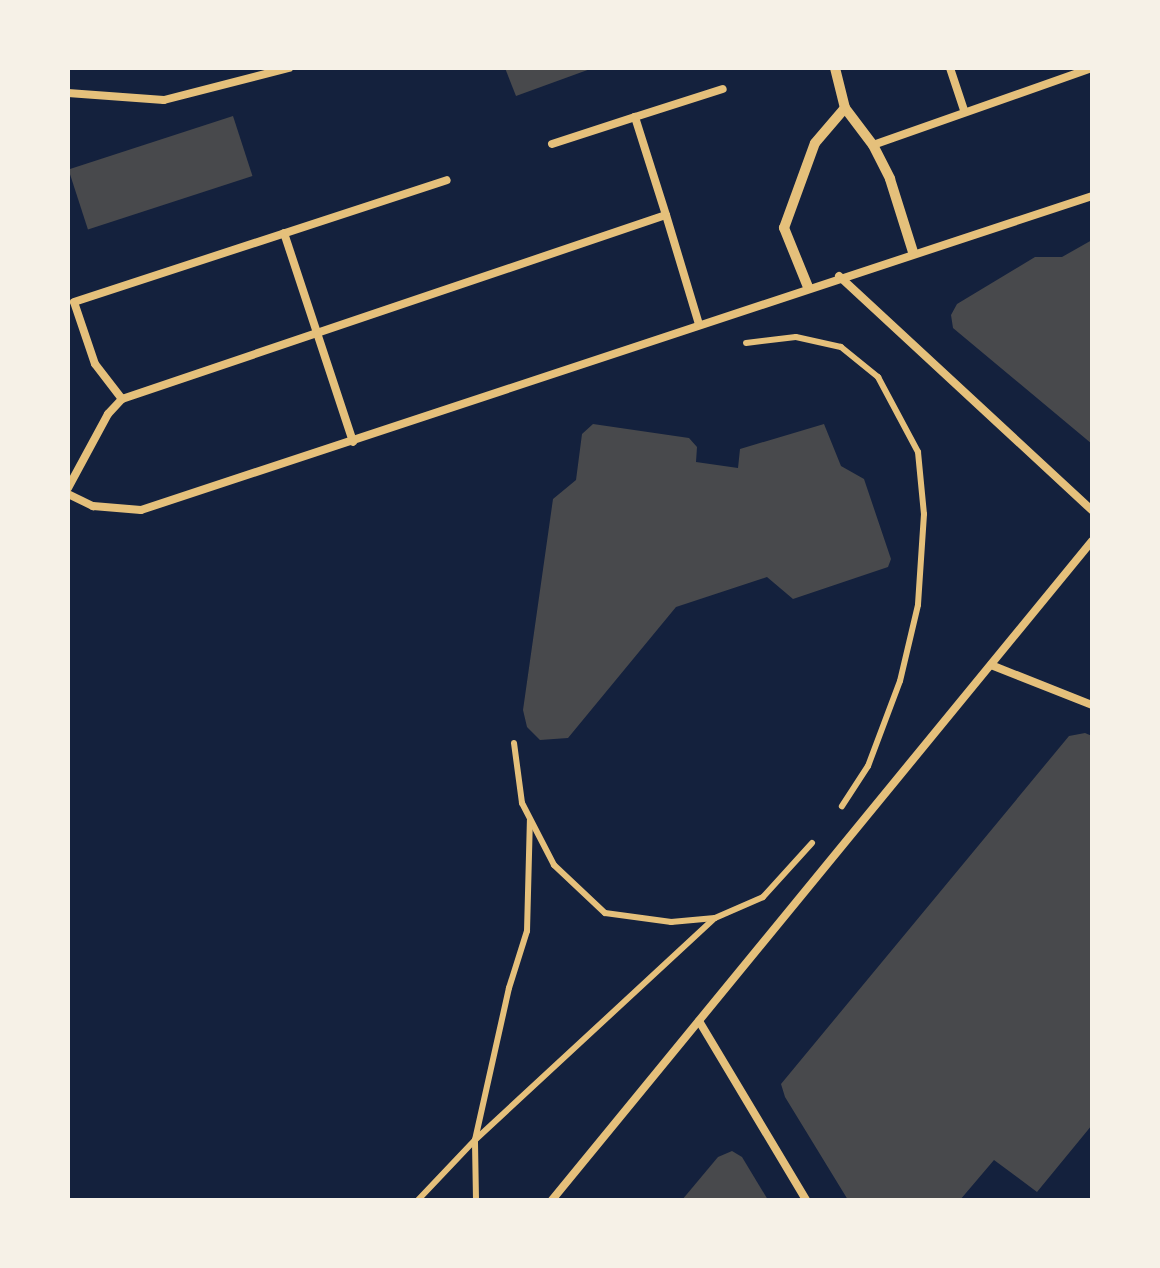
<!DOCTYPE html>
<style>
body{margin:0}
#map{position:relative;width:1160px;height:1268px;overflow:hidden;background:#14213d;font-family:"Varela Round",sans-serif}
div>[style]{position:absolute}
.building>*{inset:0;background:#48494c;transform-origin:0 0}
.path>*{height:6px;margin:-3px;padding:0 3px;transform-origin:3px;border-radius:3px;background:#e5c07b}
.service>*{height:8px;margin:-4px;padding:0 4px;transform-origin:4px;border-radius:4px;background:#e5c07b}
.minor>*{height:10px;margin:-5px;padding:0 5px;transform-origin:5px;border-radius:5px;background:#e5c07b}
span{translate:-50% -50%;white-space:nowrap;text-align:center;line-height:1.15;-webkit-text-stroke:9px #f6f1e7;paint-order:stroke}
.frame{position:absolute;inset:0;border:70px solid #f6f1e7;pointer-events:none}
</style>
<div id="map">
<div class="building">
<div style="clip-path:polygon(505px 68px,593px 68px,516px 96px)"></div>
<div style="left:233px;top:116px;width:63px;height:173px;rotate:72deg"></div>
<div style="clip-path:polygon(1092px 240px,1092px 444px,953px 328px,951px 315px,957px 304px,1035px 257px,1062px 257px)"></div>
<div style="clip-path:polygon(593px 424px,689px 438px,697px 447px,696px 462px,738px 468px,740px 449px,824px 424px,841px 466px,864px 479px,891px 559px,888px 567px,793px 599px,767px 577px,676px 607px,568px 738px,540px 740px,527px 727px,523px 710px,553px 499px,576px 480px,582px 434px)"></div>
<div style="clip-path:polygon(1085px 733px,1092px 736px,1092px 1125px,1037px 1192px,994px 1160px,960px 1200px,848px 1200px,785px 1097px,781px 1084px,1069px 736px)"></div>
<div style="clip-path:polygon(732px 1151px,742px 1157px,768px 1200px,682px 1200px,718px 1157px)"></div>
</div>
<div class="path">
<div style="left:746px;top:343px;width:50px;rotate:-6.8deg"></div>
<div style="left:796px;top:337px;width:46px;rotate:12.5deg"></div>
<div style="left:841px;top:347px;width:48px;rotate:39deg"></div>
<div style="left:878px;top:377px;width:85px;rotate:61.9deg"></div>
<div style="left:918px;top:452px;width:62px;rotate:84.5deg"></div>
<div style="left:924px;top:514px;width:91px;rotate:93.8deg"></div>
<div style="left:918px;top:605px;width:78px;rotate:103.3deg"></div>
<div style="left:900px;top:681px;width:91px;rotate:110.6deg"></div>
<div style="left:868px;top:766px;width:48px;rotate:123deg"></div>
<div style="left:514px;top:743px;width:61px;rotate:82.4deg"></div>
<div style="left:522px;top:803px;width:70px;rotate:62.7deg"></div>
<div style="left:554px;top:865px;width:70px;rotate:43.3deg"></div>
<div style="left:605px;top:913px;width:67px;rotate:7.8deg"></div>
<div style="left:671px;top:922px;width:44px;rotate:-5.2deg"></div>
<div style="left:715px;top:918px;width:52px;rotate:-23.6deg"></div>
<div style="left:763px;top:897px;width:73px;rotate:-47.8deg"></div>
<div style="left:418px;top:1200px;width:83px;rotate:-46.5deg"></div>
<div style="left:475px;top:1140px;width:326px;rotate:-42.8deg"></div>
<div style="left:476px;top:1200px;width:60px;rotate:-91deg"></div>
<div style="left:475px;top:1140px;width:156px;rotate:-77.4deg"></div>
<div style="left:509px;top:988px;width:60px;rotate:-72.5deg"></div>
<div style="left:527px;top:931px;width:111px;rotate:-88.5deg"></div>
</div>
<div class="service">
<div style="left:950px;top:68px;width:44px;rotate:71.6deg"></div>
<div style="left:68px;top:93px;width:96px;rotate:4.2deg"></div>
<div style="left:164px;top:100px;width:129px;rotate:-14.4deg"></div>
<div style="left:552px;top:144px;width:87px;rotate:-18deg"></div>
<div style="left:873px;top:145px;width:232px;rotate:-19.4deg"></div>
<div style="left:666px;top:215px;width:103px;rotate:-107.6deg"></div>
<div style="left:635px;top:117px;width:92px;rotate:-17.7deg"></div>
<div style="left:284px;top:233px;width:220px;rotate:71.7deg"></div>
<div style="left:839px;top:276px;width:345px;rotate:42.8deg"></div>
<div style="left:122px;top:399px;width:44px;rotate:-127.6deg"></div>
<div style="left:95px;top:364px;width:65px;rotate:-108.7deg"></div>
<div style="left:74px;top:302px;width:392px;rotate:-18.1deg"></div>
<div style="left:68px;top:488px;width:84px;rotate:-61.6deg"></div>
<div style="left:108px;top:414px;width:21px;rotate:-47deg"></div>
<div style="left:122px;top:399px;width:574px;rotate:-18.69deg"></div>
<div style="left:666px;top:215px;width:114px;rotate:73.2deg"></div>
<div style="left:68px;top:494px;width:28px;rotate:26deg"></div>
<div style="left:93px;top:506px;width:48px;rotate:4.8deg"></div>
<div style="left:141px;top:510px;width:1001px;rotate:-18.27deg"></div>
<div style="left:991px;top:665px;width:109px;rotate:21.6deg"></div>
<div style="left:699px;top:1021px;width:209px;rotate:59.1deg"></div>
<div style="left:552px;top:1200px;width:852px;rotate:-50.67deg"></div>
</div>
<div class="minor">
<div style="left:835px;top:68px;width:41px;rotate:76deg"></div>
<div style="left:845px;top:108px;width:46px;rotate:52.9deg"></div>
<div style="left:873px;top:145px;width:38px;rotate:63deg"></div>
<div style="left:890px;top:179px;width:77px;rotate:72.5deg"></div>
<div style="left:808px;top:287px;width:64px;rotate:-112.1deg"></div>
<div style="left:784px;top:228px;width:90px;rotate:-70deg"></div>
<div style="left:815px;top:143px;width:46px;rotate:-49.4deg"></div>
</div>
<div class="frame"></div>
</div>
